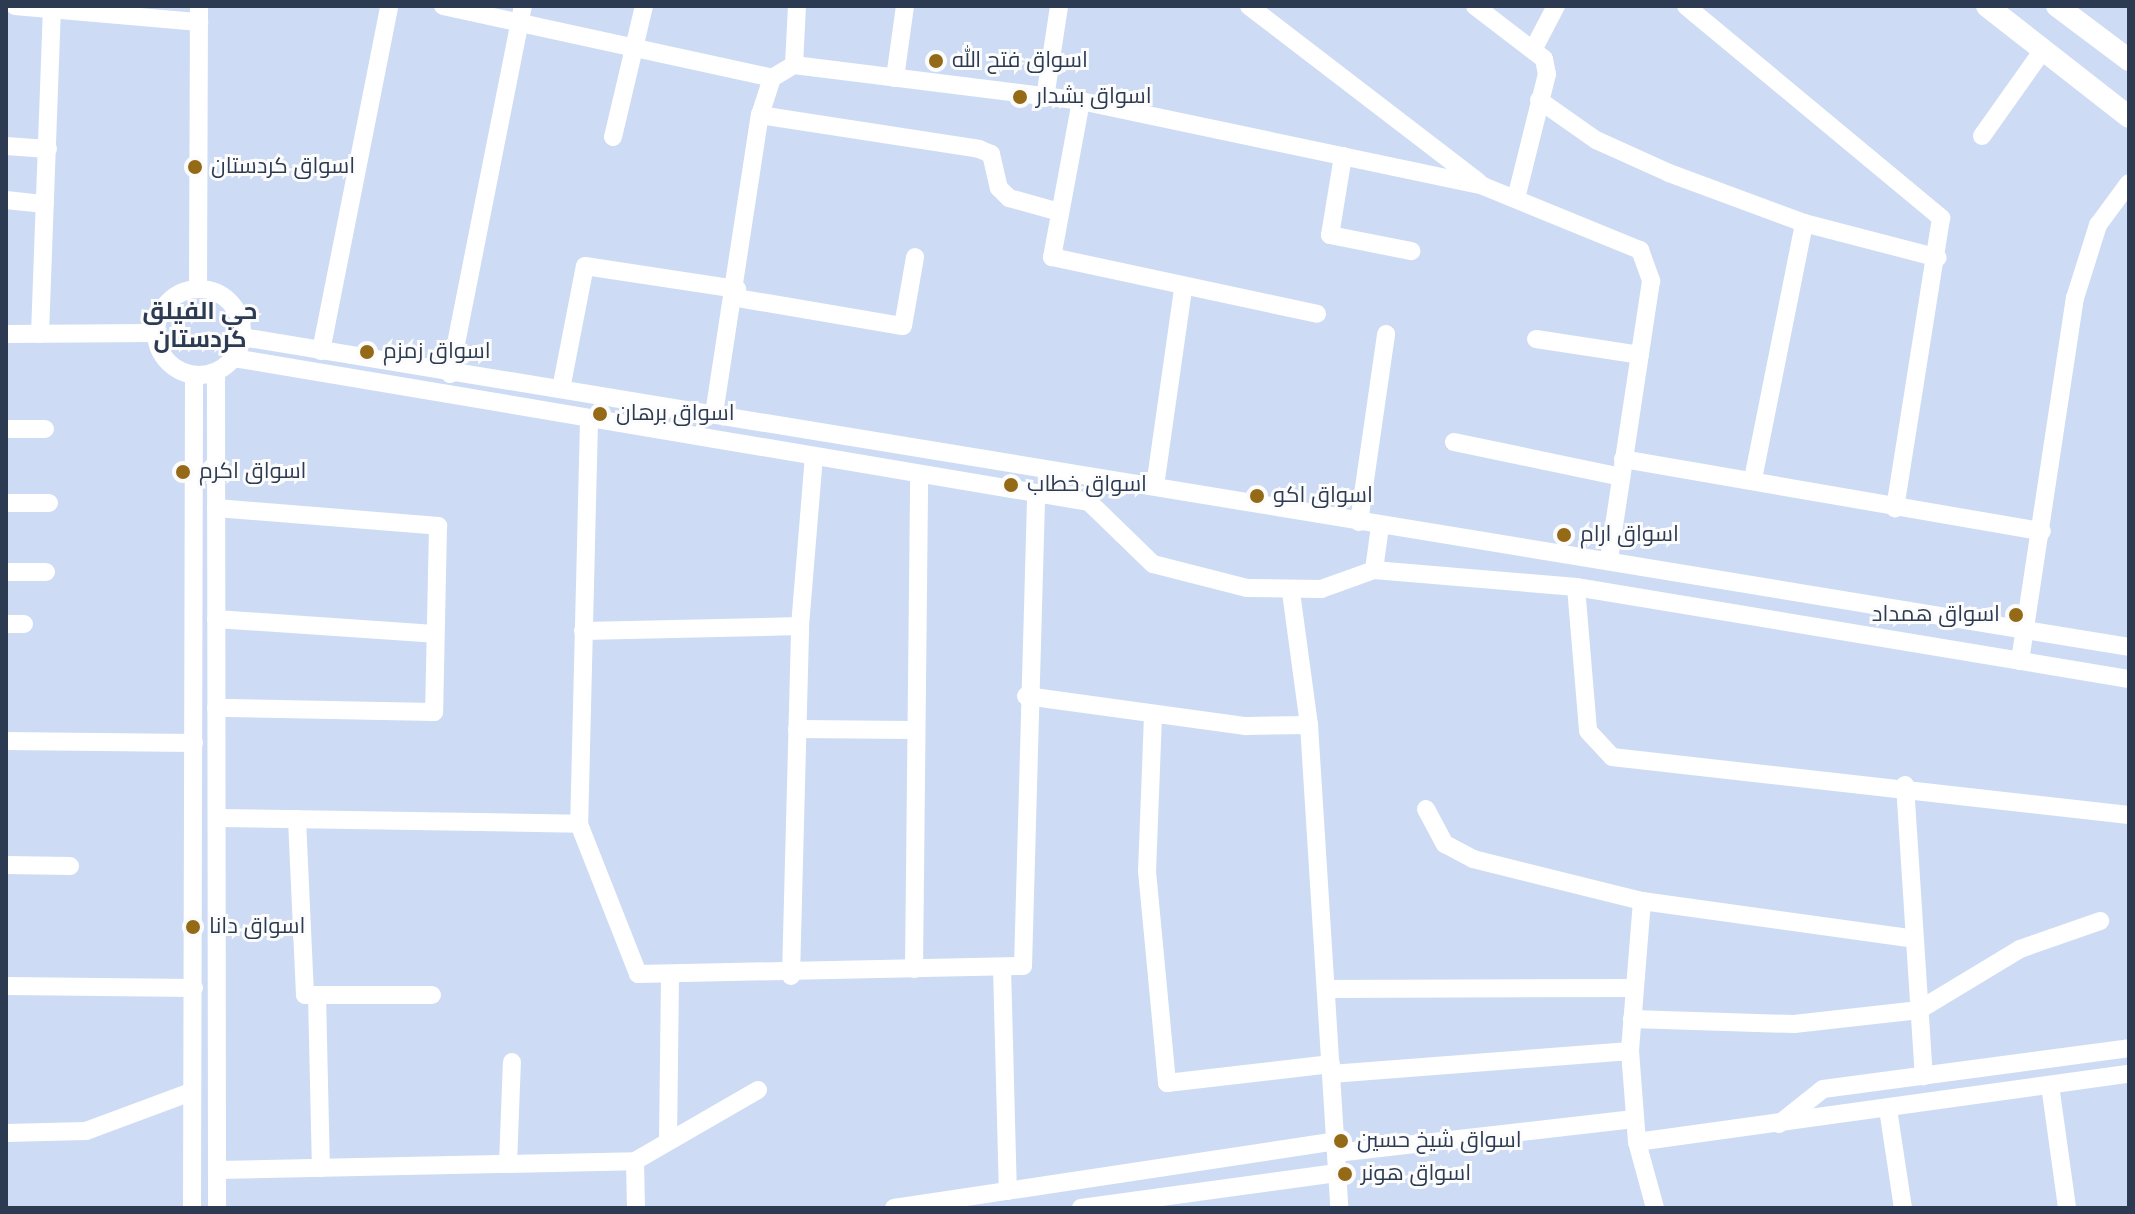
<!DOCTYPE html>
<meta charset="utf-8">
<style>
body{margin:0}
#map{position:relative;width:2135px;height:1214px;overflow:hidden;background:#cddcf4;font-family:"Varela Round",Cairo,sans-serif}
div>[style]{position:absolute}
.minor>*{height:18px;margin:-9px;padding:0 9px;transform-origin:9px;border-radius:9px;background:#fff}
.minor>.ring{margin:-9px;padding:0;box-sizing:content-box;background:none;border:18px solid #fff;border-radius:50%}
.major>*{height:22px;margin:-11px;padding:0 11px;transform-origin:11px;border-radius:11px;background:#fff}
.dots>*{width:22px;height:22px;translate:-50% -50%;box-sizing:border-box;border:4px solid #fcfcfc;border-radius:50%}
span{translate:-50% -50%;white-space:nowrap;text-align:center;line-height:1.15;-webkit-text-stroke:6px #fcfcfc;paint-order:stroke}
.poi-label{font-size:22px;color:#2c3b52}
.left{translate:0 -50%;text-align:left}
.right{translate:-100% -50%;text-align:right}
.neighbourhood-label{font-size:24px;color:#2c3b52;font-weight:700}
.frame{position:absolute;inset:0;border:8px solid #2c3b52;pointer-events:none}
</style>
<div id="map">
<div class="minor">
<div style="left:15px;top:6px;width:185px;rotate:5deg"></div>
<div style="left:443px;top:6px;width:337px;rotate:12.3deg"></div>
<div style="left:1249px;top:6px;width:289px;rotate:37.5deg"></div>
<div style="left:1475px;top:6px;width:87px;rotate:37.5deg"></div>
<div style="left:1544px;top:59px;width:15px;rotate:79deg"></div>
<div style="left:1547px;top:74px;width:128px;rotate:104deg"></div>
<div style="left:1686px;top:6px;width:332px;rotate:39.7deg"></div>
<div style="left:1941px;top:218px;width:294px;rotate:99deg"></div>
<div style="left:1534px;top:48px;width:47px;rotate:-62.4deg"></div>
<div style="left:794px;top:65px;width:59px;rotate:-87.1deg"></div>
<div style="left:895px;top:78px;width:73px;rotate:-82.1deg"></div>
<div style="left:1045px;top:98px;width:93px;rotate:-81.3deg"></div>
<div style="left:1539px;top:100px;width:70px;rotate:35.1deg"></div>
<div style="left:1596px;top:140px;width:80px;rotate:24.3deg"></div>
<div style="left:1669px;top:173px;width:144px;rotate:20.3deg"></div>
<div style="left:1804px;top:223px;width:138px;rotate:14.6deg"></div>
<div style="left:1081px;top:101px;width:159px;rotate:100.5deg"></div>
<div style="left:1052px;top:257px;width:271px;rotate:12.1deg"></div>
<div style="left:760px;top:115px;width:222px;rotate:8.8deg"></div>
<div style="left:979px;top:149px;width:13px;rotate:23deg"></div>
<div style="left:991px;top:154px;width:35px;rotate:77deg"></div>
<div style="left:999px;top:188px;width:14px;rotate:45deg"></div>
<div style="left:1009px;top:198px;width:49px;rotate:15.5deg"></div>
<div style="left:1982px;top:136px;width:105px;rotate:-54.7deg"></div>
<div style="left:613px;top:137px;width:135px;rotate:-76.7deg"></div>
<div style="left:6px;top:146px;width:42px;rotate:4.1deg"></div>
<div style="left:1343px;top:156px;width:80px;rotate:99.3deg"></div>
<div style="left:1330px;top:235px;width:83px;rotate:11.2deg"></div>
<div style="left:6px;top:200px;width:39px;rotate:6deg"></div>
<div class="ring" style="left:156px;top:289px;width:68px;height:68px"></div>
<div style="left:198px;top:289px;width:283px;rotate:-89.8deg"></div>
<div style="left:737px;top:298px;width:168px;rotate:9.6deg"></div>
<div style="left:903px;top:326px;width:70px;rotate:-80.1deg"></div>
<div style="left:6px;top:334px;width:149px;rotate:-0.4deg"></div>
<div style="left:40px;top:334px;width:328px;rotate:-87.9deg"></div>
<div style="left:242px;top:337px;width:1912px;rotate:9.33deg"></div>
<div style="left:1536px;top:339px;width:105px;rotate:8.7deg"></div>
<div style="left:321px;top:351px;width:352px;rotate:-78.8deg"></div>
<div style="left:234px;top:358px;width:867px;rotate:9.56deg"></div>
<div style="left:1089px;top:502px;width:89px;rotate:44.1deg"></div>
<div style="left:1153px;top:564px;width:97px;rotate:14.3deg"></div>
<div style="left:1247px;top:588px;width:74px;rotate:0.8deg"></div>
<div style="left:1321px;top:589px;width:56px;rotate:-19.7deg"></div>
<div style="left:1374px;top:570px;width:203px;rotate:4.8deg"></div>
<div style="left:1576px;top:587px;width:561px;rotate:9.45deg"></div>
<div style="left:216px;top:372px;width:836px;rotate:89.93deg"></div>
<div style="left:450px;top:374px;width:375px;rotate:-78.8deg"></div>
<div style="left:561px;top:389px;width:125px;rotate:-79deg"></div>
<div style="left:585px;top:266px;width:154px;rotate:8.6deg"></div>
<div style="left:714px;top:414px;width:303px;rotate:-81.3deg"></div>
<div style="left:760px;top:115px;width:39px;rotate:-72deg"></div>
<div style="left:772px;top:78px;width:26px;rotate:-31deg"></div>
<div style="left:794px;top:65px;width:289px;rotate:7.1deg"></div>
<div style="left:1081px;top:101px;width:411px;rotate:11.9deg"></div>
<div style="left:1483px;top:186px;width:170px;rotate:22.2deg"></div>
<div style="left:1640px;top:250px;width:33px;rotate:70deg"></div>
<div style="left:1651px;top:281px;width:280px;rotate:98.6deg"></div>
<div style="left:589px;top:421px;width:403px;rotate:91.4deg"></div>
<div style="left:579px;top:824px;width:161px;rotate:68.5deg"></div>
<div style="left:638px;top:974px;width:385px;rotate:-1.2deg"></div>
<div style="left:1023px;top:966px;width:472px;rotate:-88.4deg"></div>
<div style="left:6px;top:429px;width:39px"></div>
<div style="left:1454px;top:442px;width:171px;rotate:11.8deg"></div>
<div style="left:1623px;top:459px;width:425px;rotate:9.8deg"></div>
<div style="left:1753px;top:479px;width:261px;rotate:-78.7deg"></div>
<div style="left:1155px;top:486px;width:199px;rotate:-81.9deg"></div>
<div style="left:6px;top:503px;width:43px"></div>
<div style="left:216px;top:508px;width:223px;rotate:4.6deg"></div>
<div style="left:438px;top:526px;width:186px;rotate:91.2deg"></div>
<div style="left:434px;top:712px;width:218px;rotate:-178.9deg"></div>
<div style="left:1359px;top:522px;width:190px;rotate:-81.8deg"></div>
<div style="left:1374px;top:570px;width:44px;rotate:-82.2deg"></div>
<div style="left:6px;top:572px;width:40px"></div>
<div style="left:1576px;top:587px;width:144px;rotate:85.2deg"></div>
<div style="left:1588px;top:731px;width:35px;rotate:47deg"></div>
<div style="left:1612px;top:757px;width:520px;rotate:6.4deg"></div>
<div style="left:1291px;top:592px;width:134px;rotate:82.3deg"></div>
<div style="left:1309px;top:725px;width:484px;rotate:86.4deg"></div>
<div style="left:216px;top:619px;width:219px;rotate:3.9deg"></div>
<div style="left:6px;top:624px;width:18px"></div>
<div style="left:583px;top:631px;width:217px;rotate:-1.3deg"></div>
<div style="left:2020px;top:661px;width:367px;rotate:-81.4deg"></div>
<div style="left:2075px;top:298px;width:77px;rotate:-72.5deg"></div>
<div style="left:2098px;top:225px;width:52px;rotate:-53.6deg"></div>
<div style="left:1026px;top:696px;width:222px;rotate:7.8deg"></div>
<div style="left:1246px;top:726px;width:63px;rotate:-0.9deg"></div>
<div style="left:1153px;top:716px;width:155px;rotate:92.2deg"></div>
<div style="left:1147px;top:871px;width:213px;rotate:84.6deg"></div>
<div style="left:1167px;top:1083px;width:165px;rotate:-6.6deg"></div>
<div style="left:797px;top:729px;width:115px;rotate:0.5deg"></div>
<div style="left:6px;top:741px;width:188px;rotate:0.6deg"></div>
<div style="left:1905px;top:785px;width:292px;rotate:86.3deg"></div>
<div style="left:1426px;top:809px;width:40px;rotate:62deg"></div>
<div style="left:1445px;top:844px;width:32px;rotate:28deg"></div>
<div style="left:1473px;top:859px;width:174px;rotate:14deg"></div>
<div style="left:1642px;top:901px;width:271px;rotate:7.9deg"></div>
<div style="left:217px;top:818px;width:362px;rotate:0.9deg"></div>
<div style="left:297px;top:819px;width:176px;rotate:87.4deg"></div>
<div style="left:305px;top:995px;width:127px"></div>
<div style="left:6px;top:865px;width:64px;rotate:0.9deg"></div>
<div style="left:1642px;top:901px;width:150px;rotate:94.6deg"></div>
<div style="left:1630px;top:1051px;width:91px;rotate:85.6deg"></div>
<div style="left:1637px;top:1142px;width:68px;rotate:74.7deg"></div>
<div style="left:1002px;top:967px;width:224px;rotate:88.5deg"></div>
<div style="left:914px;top:969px;width:494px;rotate:-89.4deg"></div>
<div style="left:791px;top:976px;width:350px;rotate:-88.5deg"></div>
<div style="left:800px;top:626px;width:170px;rotate:-85.3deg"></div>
<div style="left:6px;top:986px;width:188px;rotate:0.6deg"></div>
<div style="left:1326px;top:989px;width:308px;rotate:-0.2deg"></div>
<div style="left:317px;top:995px;width:173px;rotate:88.7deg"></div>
<div style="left:1632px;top:1019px;width:162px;rotate:1.8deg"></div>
<div style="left:1794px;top:1024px;width:126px;rotate:-6.4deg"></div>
<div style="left:1919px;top:1010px;width:118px;rotate:-31.1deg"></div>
<div style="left:2020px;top:949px;width:85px;rotate:-19.3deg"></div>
<div style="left:1331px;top:1074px;width:300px;rotate:-4.4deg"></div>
<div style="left:2050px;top:1085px;width:124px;rotate:82.1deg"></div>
<div style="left:1888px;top:1109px;width:100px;rotate:81.4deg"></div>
<div style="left:1779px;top:1124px;width:56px;rotate:-38.5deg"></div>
<div style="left:1823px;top:1089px;width:309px;rotate:-7.6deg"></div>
<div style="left:6px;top:1133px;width:80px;rotate:-1.4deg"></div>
<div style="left:86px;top:1131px;width:112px;rotate:-20.4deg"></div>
<div style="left:668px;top:1141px;width:167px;rotate:-89.3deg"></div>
<div style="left:1637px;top:1142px;width:497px;rotate:-7.9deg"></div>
<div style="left:1336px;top:1153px;width:300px;rotate:-6.5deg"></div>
<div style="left:635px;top:1161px;width:47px;rotate:88.8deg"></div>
<div style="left:508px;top:1164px;width:102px;rotate:-87.8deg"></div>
<div style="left:217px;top:1170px;width:418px;rotate:-1.2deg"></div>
<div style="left:635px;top:1161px;width:142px;rotate:-30deg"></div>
<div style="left:192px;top:1208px;width:833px;rotate:-89.86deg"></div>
<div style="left:894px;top:1208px;width:447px;rotate:-8.6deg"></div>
<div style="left:1081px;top:1208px;width:258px;rotate:-7.8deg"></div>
</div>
<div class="major">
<div style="left:1987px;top:6px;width:180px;rotate:38deg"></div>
<div style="left:2057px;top:6px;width:90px;rotate:36.9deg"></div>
</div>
<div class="dots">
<div style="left:936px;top:61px;background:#956a16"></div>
<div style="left:1020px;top:97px;background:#956a16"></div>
<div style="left:195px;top:167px;background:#956a16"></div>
<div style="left:367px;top:352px;background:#956a16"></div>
<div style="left:600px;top:414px;background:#956a16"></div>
<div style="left:183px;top:472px;background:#956a16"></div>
<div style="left:1011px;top:485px;background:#956a16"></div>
<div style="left:1257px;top:496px;background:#956a16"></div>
<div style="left:1564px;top:535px;background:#956a16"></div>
<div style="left:2016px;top:615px;background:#956a16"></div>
<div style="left:193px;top:927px;background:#956a16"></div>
<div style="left:1341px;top:1141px;background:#956a16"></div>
<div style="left:1345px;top:1174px;background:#956a16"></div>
</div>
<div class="poi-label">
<span class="left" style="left:952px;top:61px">اسواق فتح الله</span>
<span class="left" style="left:1036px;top:97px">اسواق بشدار</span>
<span class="left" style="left:211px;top:167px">اسواق كردستان</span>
<span class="left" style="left:383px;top:352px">اسواق زمزم</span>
<span class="left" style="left:616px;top:414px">اسواق برهان</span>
<span class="left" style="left:199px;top:472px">اسواق اكرم</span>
<span class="left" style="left:1027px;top:485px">اسواق خطاب</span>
<span class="left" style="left:1273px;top:496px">اسواق اكو</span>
<span class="left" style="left:1580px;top:535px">اسواق ارام</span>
<span class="right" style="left:2000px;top:615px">اسواق همداد</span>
<span class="left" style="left:209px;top:927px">اسواق دانا</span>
<span class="left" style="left:1357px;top:1141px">اسواق شيخ حسين</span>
<span class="left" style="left:1361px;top:1174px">اسواق هونر</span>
</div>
<div class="neighbourhood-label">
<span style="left:200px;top:326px">حي الفيلق<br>كردستان</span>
</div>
<div class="frame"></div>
</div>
